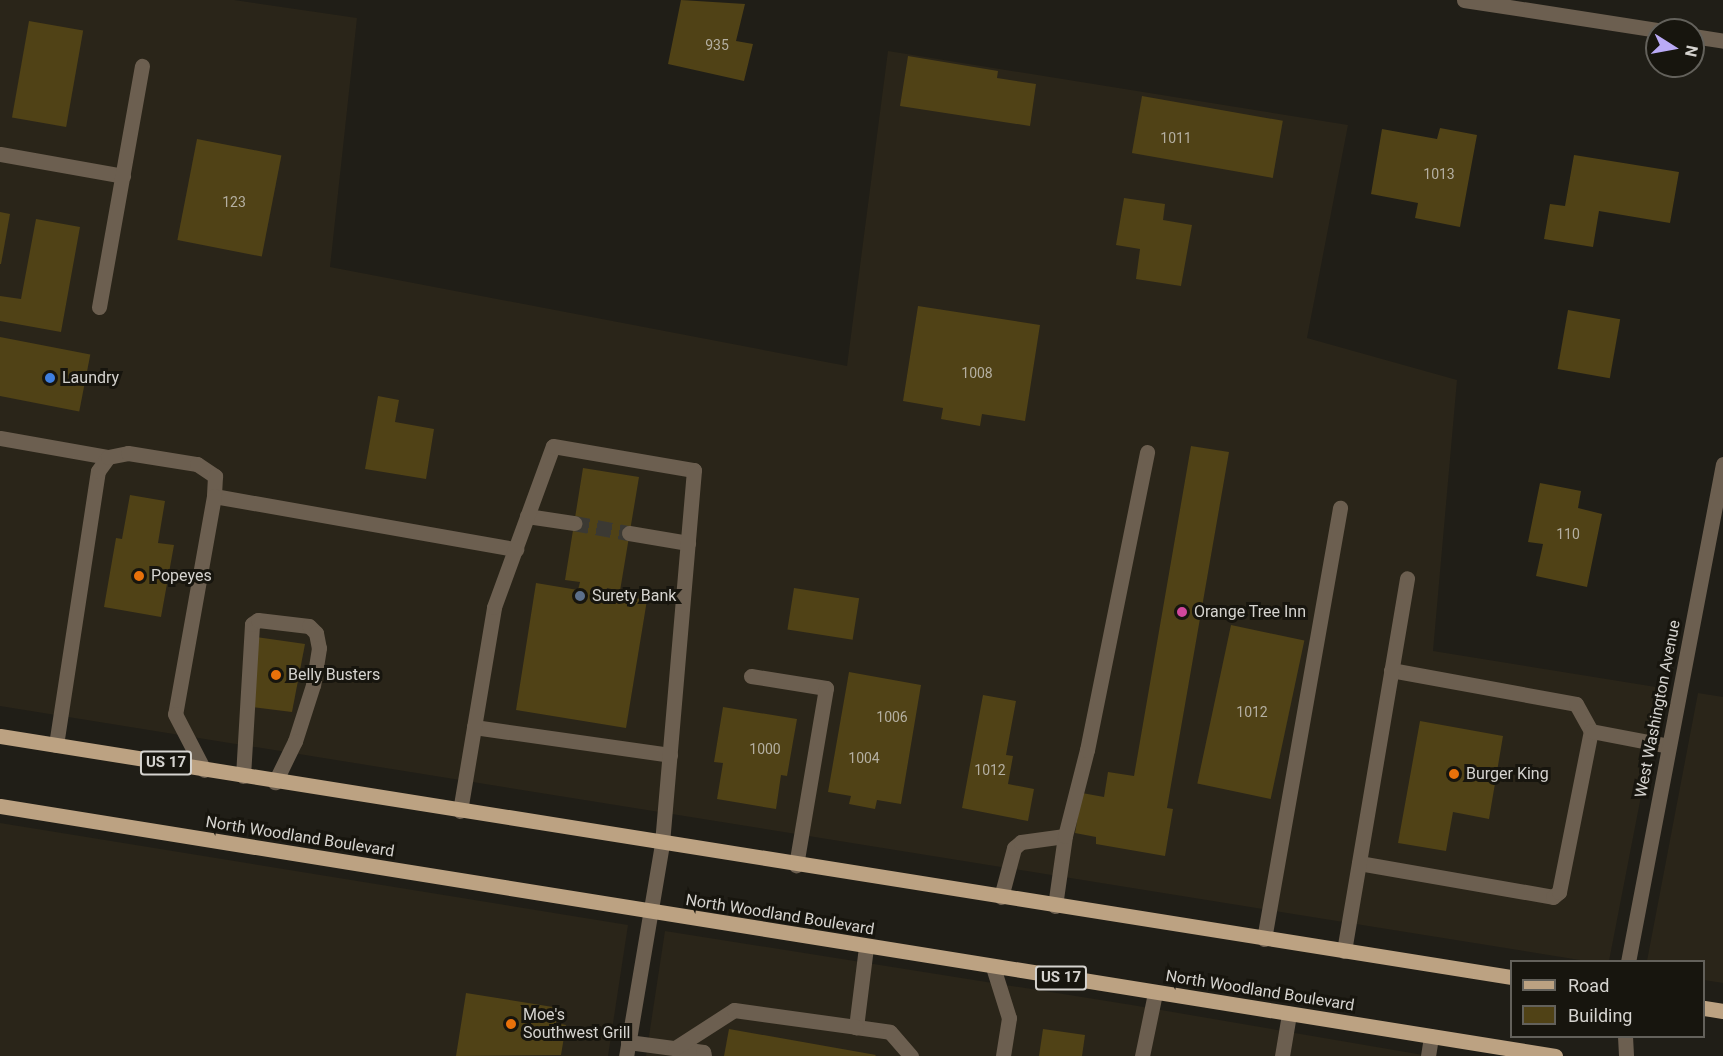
<!DOCTYPE html>
<style>
body{margin:0}
#map{position:relative;width:1723px;height:1056px;overflow:hidden;background:#201e17;font-family:Roboto,sans-serif}
div>[style]{position:absolute}
.built>*{inset:0;background:#2a2519}
.building>*{inset:0;background:#504216;transform-origin:0 0}
.minor-tunnel>*{height:15px;margin-top:-7.5px;transform-origin:0;background:repeating-linear-gradient(90deg,#3b3933 0 15px,transparent 0 23px)}
.minor>*{height:15px;margin:-7.5px;padding:0 7.5px;transform-origin:7.5px;border-radius:7.5px;background:#6c5f50}
.major>*{height:15px;margin:-7.5px;padding:0 7.5px;transform-origin:7.5px;border-radius:7.5px;background:#bca282}
.dots>*{width:16px;height:16px;translate:-50% -50%;box-sizing:border-box;border:3px solid #17150e;border-radius:50%}
span{translate:-50% -50%;white-space:nowrap;text-align:center;line-height:1.15;-webkit-text-stroke:6px #17150e;paint-order:stroke}
.number-label{font-size:14px;color:#b4afa1}
.number-label span{-webkit-text-stroke-width:0}
.shield-label span{padding:2px 4px;background:#17150e;border:2px solid;border-radius:4px;-webkit-text-stroke-width:0}
.shield-label{font-size:15px;color:#d5d3cf;font-weight:700}
.poi-label{font-size:16px;color:#d5d3cf}
.left{translate:0 -50%;text-align:left}
.street-label{font-size:16px;color:#d5d3cf}
.legend{position:absolute;left:1510px;top:960px;width:195px;height:78px;box-sizing:border-box;background:#17150e;border:2px solid #63615b;margin:0;padding:8px 10px;list-style:none;font-size:18px;color:#d5d3cf}
.legend li{display:flex;align-items:center;gap:12px;height:30px}
.legend b{width:30px;border:2px solid #63615b}
.north{position:absolute;left:1645px;top:18px;width:60px;height:60px;box-sizing:border-box;background:#17150e;border:2px solid #63615b;border-radius:50%;rotate:101deg;font-size:16px;font-weight:700;line-height:24px;text-align:center;color:#d5d3cf}
.north::after{content:'';display:block;margin:auto;width:21px;height:27px;background:#baaaf6;clip-path:polygon(50% 0,100% 100%,50% 72%,0 100%)}
</style>
<div id="map">
<div class="built">
<div style="clip-path:polygon(0 0,234px 0,357px 18px,330px 267px,847px 366px,888px 51px,1348px 125px,1307px 338px,1457px 380px,1433px 651px,1662px 688px,1609px 961px,1586px 961px,0 706px)"></div>
<div style="clip-path:polygon(1698px 693px,1723px 697px,1723px 983px,1704px 980px,1704px 962px,1647px 961px)"></div>
<div style="clip-path:polygon(0 823px,628px 925px,608px 1056px,0 1056px)"></div>
<div style="clip-path:polygon(665px 931px,1132px 1005px,1429px 1056px,646px 1056px)"></div>
</div>
<div class="building">
<div style="clip-path:polygon(681px 0,745px 4px,736px 41px,753px 44px,744px 81px,668px 64px)"></div>
<div style="left:29px;top:21px;width:55px;height:98px;rotate:10deg"></div>
<div style="clip-path:polygon(908px 56px,998px 71px,997px 78px,1036px 84px,1030px 126px,900px 106px)"></div>
<div style="left:1142px;top:96px;width:143px;height:58px;rotate:10deg"></div>
<div style="clip-path:polygon(1440px 128px,1477px 135px,1460px 227px,1415px 218px,1418px 203px,1371px 194px,1382px 129px,1437px 139px)"></div>
<div style="left:197px;top:139px;width:86px;height:103px;rotate:11deg"></div>
<div style="clip-path:polygon(1574px 155px,1679px 172px,1670px 223px,1599px 211px,1593px 247px,1544px 239px,1550px 204px,1565px 206px)"></div>
<div style="clip-path:polygon(1124px 198px,1165px 204px,1163px 220px,1192px 225px,1181px 286px,1136px 279px,1140px 249px,1116px 245px)"></div>
<div style="clip-path:polygon(0 212px,10px 214px,1px 264px,0 264px)"></div>
<div style="clip-path:polygon(36px 219px,80px 227px,61px 332px,0 321px,0 296px,21px 299px)"></div>
<div style="clip-path:polygon(918px 306px,1040px 325px,1025px 421px,982px 414px,980px 426px,941px 419px,943px 408px,903px 401px)"></div>
<div style="left:1568px;top:310px;width:53px;height:60px;rotate:10deg"></div>
<div style="left:0;top:337px;width:92px;height:58px;rotate:11deg"></div>
<div style="clip-path:polygon(378px 396px,399px 400px,395px 422px,434px 429px,426px 479px,365px 469px)"></div>
<div style="clip-path:polygon(1191px 446px,1229px 452px,1167px 808px,1173px 809px,1165px 856px,1096px 844px,1096px 837px,1075px 833px,1082px 793px,1104px 797px,1108px 772px,1134px 776px)"></div>
<div style="clip-path:polygon(583px 468px,639px 477px,620px 591px,607px 588px,606px 593px,647px 600px,626px 728px,516px 710px,536px 583px,578px 590px,580px 582px,565px 580px)"></div>
<div style="clip-path:polygon(1540px 483px,1581px 491px,1578px 508px,1602px 514px,1587px 587px,1536px 576px,1543px 544px,1528px 542px)"></div>
<div style="clip-path:polygon(130px 495px,165px 501px,158px 543px,174px 545px,161px 617px,104px 607px,116px 538px,122px 539px)"></div>
<div style="left:794px;top:588px;width:66px;height:42px;rotate:9deg"></div>
<div style="left:1231px;top:625px;width:75px;height:162px;rotate:12deg"></div>
<div style="clip-path:polygon(256px 637px,305px 644px,292px 712px,251px 707px)"></div>
<div style="clip-path:polygon(849px 672px,921px 685px,901px 804px,877px 800px,875px 809px,849px 804px,851px 796px,828px 792px)"></div>
<div style="clip-path:polygon(983px 695px,1016px 701px,1006px 755px,1013px 756px,1008px 784px,1034px 789px,1028px 821px,962px 808px)"></div>
<div style="clip-path:polygon(723px 707px,797px 719px,787px 776px,781px 775px,776px 809px,717px 799px,723px 763px,714px 762px)"></div>
<div style="clip-path:polygon(1420px 721px,1503px 736px,1489px 819px,1453px 812px,1446px 851px,1398px 843px)"></div>
<div style="clip-path:polygon(466px 993px,559px 1008px,556px 1023px,566px 1025px,561px 1055px,456px 1056px)"></div>
<div style="clip-path:polygon(729px 1029px,876px 1055px,875px 1056px,724px 1056px)"></div>
<div style="clip-path:polygon(1043px 1029px,1085px 1035px,1082px 1056px,1039px 1056px)"></div>
</div>
<div class="minor-tunnel">
<div style="left:574px;top:523px;width:56px;rotate:10.3deg"></div>
</div>
<div class="minor">
<div style="left:1464px;top:0;width:195px;rotate:8.8deg"></div>
<div style="left:1693px;top:36px;width:30px;rotate:9deg"></div>
<div style="left:0;top:154px;width:125px;rotate:10.1deg"></div>
<div style="left:99px;top:307px;width:245px;rotate:-79.9deg"></div>
<div style="left:0;top:438px;width:110px;rotate:10deg"></div>
<div style="left:214px;top:496px;width:307px;rotate:10deg"></div>
<div style="left:527px;top:516px;width:48px;rotate:8.5deg"></div>
<div style="left:629px;top:533px;width:60px;rotate:9.6deg"></div>
<div style="left:1391px;top:670px;width:188px;rotate:10.4deg"></div>
<div style="left:1576px;top:704px;width:31px;rotate:61deg"></div>
<div style="left:751px;top:676px;width:76px;rotate:9.1deg"></div>
<div style="left:826px;top:688px;width:180px;rotate:99.6deg"></div>
<div style="left:474px;top:727px;width:198px;rotate:8.1deg"></div>
<div style="left:56px;top:745px;width:277px;rotate:-81.3deg"></div>
<div style="left:98px;top:471px;width:17px;rotate:-54deg"></div>
<div style="left:108px;top:457px;width:20px;rotate:-11deg"></div>
<div style="left:128px;top:453px;width:70px;rotate:9.1deg"></div>
<div style="left:197px;top:464px;width:22px;rotate:34deg"></div>
<div style="left:215px;top:476px;width:20px;rotate:93deg"></div>
<div style="left:214px;top:496px;width:221px;rotate:100.1deg"></div>
<div style="left:175px;top:714px;width:63px;rotate:62.6deg"></div>
<div style="left:243px;top:776px;width:152px;rotate:-86.6deg"></div>
<div style="left:252px;top:624px;width:7px;rotate:-34deg"></div>
<div style="left:258px;top:620px;width:51px;rotate:6.7deg"></div>
<div style="left:309px;top:626px;width:10px;rotate:45deg"></div>
<div style="left:316px;top:633px;width:15px;rotate:79deg"></div>
<div style="left:319px;top:648px;width:37px;rotate:99deg"></div>
<div style="left:313px;top:685px;width:59px;rotate:107.8deg"></div>
<div style="left:295px;top:741px;width:46px;rotate:116deg"></div>
<div style="left:460px;top:811px;width:207px;rotate:-80.5deg"></div>
<div style="left:494px;top:607px;width:171px;rotate:-69.9deg"></div>
<div style="left:553px;top:446px;width:143px;rotate:9.7deg"></div>
<div style="left:694px;top:470px;width:375px;rotate:94.9deg"></div>
<div style="left:662px;top:844px;width:215px;rotate:99.6deg"></div>
<div style="left:1359px;top:863px;width:197px;rotate:9.9deg"></div>
<div style="left:1553px;top:897px;width:8px;rotate:-40deg"></div>
<div style="left:1559px;top:892px;width:164px;rotate:-78.8deg"></div>
<div style="left:1591px;top:731px;width:79px;rotate:10.9deg"></div>
<div style="left:1001px;top:897px;width:51px;rotate:-75.1deg"></div>
<div style="left:1014px;top:848px;width:9px;rotate:-41deg"></div>
<div style="left:1021px;top:842px;width:44px;rotate:-7.8deg"></div>
<div style="left:1055px;top:906px;width:71px;rotate:-81.9deg"></div>
<div style="left:1065px;top:836px;width:89px;rotate:-75.7deg"></div>
<div style="left:1087px;top:750px;width:304px;rotate:-78.6deg"></div>
<div style="left:1264px;top:939px;width:438px;rotate:-80deg"></div>
<div style="left:866px;top:947px;width:81px;rotate:97.1deg"></div>
<div style="left:856px;top:1027px;width:34px;rotate:8deg"></div>
<div style="left:890px;top:1032px;width:32px;rotate:49deg"></div>
<div style="left:1344px;top:951px;width:378px;rotate:-80.4deg"></div>
<div style="left:1628px;top:962px;width:507px;rotate:-79.2deg"></div>
<div style="left:993px;top:967px;width:53px;rotate:72.6deg"></div>
<div style="left:1009px;top:1018px;width:38px;rotate:99deg"></div>
<div style="left:1625px;top:1036px;width:20px;rotate:87deg"></div>
<div style="left:628px;top:1042px;width:76px;rotate:7.6deg"></div>
<div style="left:703px;top:1052px;width:4px;rotate:76deg"></div>
<div style="left:675px;top:1048px;width:70px;rotate:-32.8deg"></div>
<div style="left:734px;top:1010px;width:123px;rotate:7.9deg"></div>
<div style="left:1142px;top:1056px;width:64px;rotate:-78.3deg"></div>
<div style="left:1282px;top:1056px;width:43px;rotate:-80.5deg"></div>
<div style="left:1428px;top:1056px;width:20px;rotate:-81deg"></div>
</div>
<div class="major">
<div style="left:0;top:736px;width:1531px;rotate:9.06deg"></div>
<div style="left:0;top:806px;width:1575px;rotate:9.13deg"></div>
<div style="left:1704px;top:1008px;width:19px;rotate:9deg"></div>
</div>
<div class="dots">
<div style="left:50px;top:378px;background:#3f7fe0"></div>
<div style="left:139px;top:576px;background:#e8710a"></div>
<div style="left:580px;top:596px;background:#5c6f8a"></div>
<div style="left:1182px;top:612px;background:#d1479c"></div>
<div style="left:276px;top:675px;background:#e8710a"></div>
<div style="left:1454px;top:774px;background:#e8710a"></div>
<div style="left:511px;top:1024px;background:#e8710a"></div>
</div>
<div class="number-label">
<span style="left:717px;top:45px">935</span>
<span style="left:1176px;top:138px">1011</span>
<span style="left:1439px;top:174px">1013</span>
<span style="left:234px;top:202px">123</span>
<span style="left:977px;top:373px">1008</span>
<span style="left:1568px;top:534px">110</span>
<span style="left:1252px;top:712px">1012</span>
<span style="left:892px;top:717px">1006</span>
<span style="left:765px;top:749px">1000</span>
<span style="left:864px;top:758px">1004</span>
<span style="left:990px;top:770px">1012</span>
</div>
<div class="shield-label">
<span style="left:166px;top:763px">US 17</span>
<span style="left:1061px;top:978px">US 17</span>
</div>
<div class="poi-label">
<span class="left" style="left:62px;top:378px">Laundry</span>
<span class="left" style="left:151px;top:576px">Popeyes</span>
<span class="left" style="left:592px;top:596px">Surety Bank</span>
<span class="left" style="left:1194px;top:612px">Orange Tree Inn</span>
<span class="left" style="left:288px;top:675px">Belly Busters</span>
<span class="left" style="left:1466px;top:774px">Burger King</span>
<span class="left" style="left:523px;top:1024px">Moe's<br>Southwest Grill</span>
</div>
<div class="street-label">
<span style="left:1658px;top:709px;rotate:-79deg">West Washington Avenue</span>
<span style="left:300px;top:837px;rotate:9deg">North Woodland Boulevard</span>
<span style="left:780px;top:915px;rotate:9deg">North Woodland Boulevard</span>
<span style="left:1260px;top:991px;rotate:9deg">North Woodland Boulevard</span>
</div>
<ul class="legend">
<li><b style="height:8px;background:#bca282"></b>Road</li>
<li><b style="height:16px;background:#504216"></b>Building</li>
</ul>
<div class="north">N</div>
</div>
